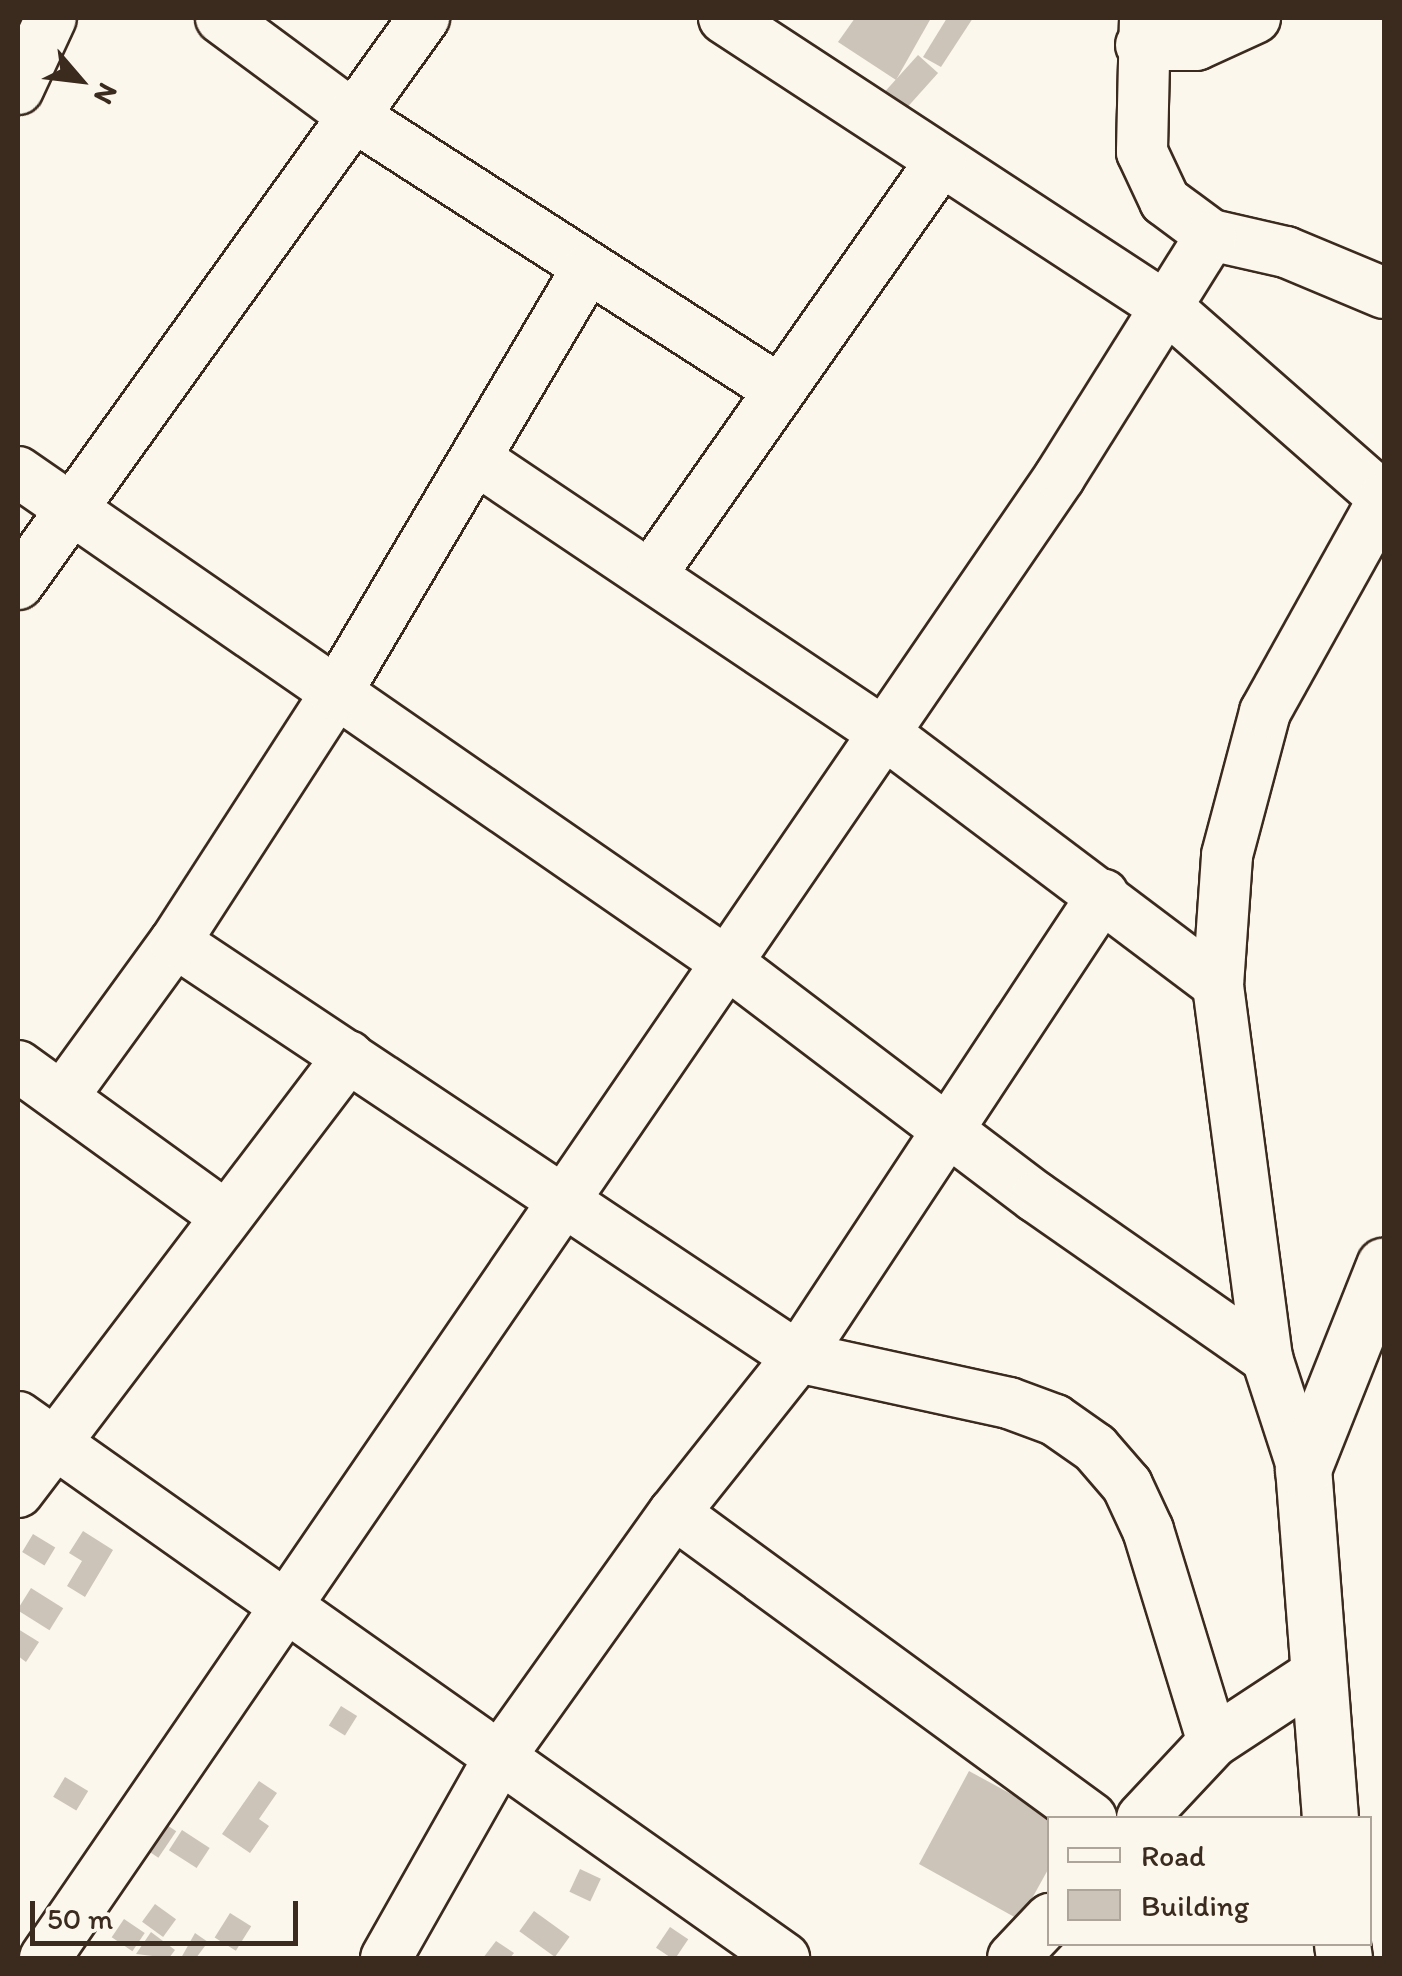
<!DOCTYPE html>
<style>
body{margin:0}
#map{position:relative;width:1402px;height:1976px;overflow:hidden;background:#fbf7ec;font-family:Itim,sans-serif}
div>[style]{position:absolute}
.building>*{inset:0;background:#ccc4b9;transform-origin:0 0}
.roads{filter:drop-shadow(2px 0 #3b2a1e) drop-shadow(-2px 0 #3b2a1e) drop-shadow(0 2px #3b2a1e) drop-shadow(0 -2px #3b2a1e)}
.minor>*{height:50px;margin:-25px;padding:0 25px;transform-origin:25px;border-radius:25px;background:#fbf7ec}
.highway>*{height:55px;margin:-27.5px;padding:0 27.5px;transform-origin:27.5px;border-radius:27.5px;background:#fbf7ec}
span{translate:-50% -50%;white-space:nowrap;text-align:center;line-height:1.15;-webkit-text-stroke:10px #fbf7ec;paint-order:stroke}
.frame{position:absolute;inset:0;border:20px solid #3b2a1e;pointer-events:none}
.legend{position:absolute;left:1047px;top:1816px;width:325px;height:130px;box-sizing:border-box;background:#fbf7ec;border:2px solid #aea59a;margin:0;padding:12px 18px;list-style:none;font-size:30px;color:#3b2a1e}
.legend li{display:flex;align-items:center;gap:20px;height:50px}
.legend b{width:50px;border:2px solid #aea59a}
.north{position:absolute;left:30px;top:30px;width:100px;height:100px;-webkit-text-stroke:8px #fbf7ec;paint-order:stroke;rotate:118deg;font-size:28px;font-weight:700;line-height:40px;text-align:center;color:#3b2a1e}
.north::after{content:'';display:block;margin:auto;width:35px;height:45px;background:#3b2a1e;clip-path:polygon(50% 0,100% 100%,50% 72%,0 100%)}
.scale{position:absolute;left:30px;top:1901px;width:268px;height:45px;box-sizing:border-box;border:5px solid #3b2a1e;border-top:0;padding-left:12px;font-size:30px;line-height:35px;white-space:nowrap;color:#3b2a1e;-webkit-text-stroke:8px #fbf7ec;paint-order:stroke}
</style>
<div id="map">
<div class="building">
<div style="clip-path:polygon(855px 18px,931px 18px,896px 80px,838px 42px)"></div>
<div style="clip-path:polygon(947px 18px,973px 18px,941px 67px,923px 57px)"></div>
<div style="left:918px;top:55px;width:27px;height:57px;rotate:42deg"></div>
<div style="clip-path:polygon(83px 1531px,113px 1550px,85px 1597px,67px 1586px,82px 1561px,69px 1553px)"></div>
<div style="left:33px;top:1534px;width:26px;height:21px;rotate:31deg"></div>
<div style="left:31px;top:1588px;width:38px;height:26px;rotate:32deg"></div>
<div style="clip-path:polygon(18px 1629px,39px 1642px,26px 1662px,18px 1656px)"></div>
<div style="left:341px;top:1706px;width:19px;height:23px;rotate:32deg"></div>
<div style="clip-path:polygon(969px 1771px,1055px 1818px,1050px 1866px,1020px 1920px,919px 1864px)"></div>
<div style="left:65px;top:1777px;width:27px;height:23px;rotate:31deg"></div>
<div style="clip-path:polygon(259px 1781px,277px 1793px,259px 1819px,269px 1826px,250px 1853px,222px 1834px)"></div>
<div style="left:158px;top:1819px;width:22px;height:32px;rotate:34deg"></div>
<div style="left:182px;top:1830px;width:33px;height:24px;rotate:33deg"></div>
<div style="left:580px;top:1869px;width:23px;height:25px;rotate:25deg"></div>
<div style="left:155px;top:1904px;width:26px;height:22px;rotate:36deg"></div>
<div style="left:534px;top:1911px;width:44px;height:25px;rotate:36deg"></div>
<div style="left:230px;top:1913px;width:25px;height:29px;rotate:32deg"></div>
<div style="left:124px;top:1919px;width:25px;height:22px;rotate:34deg"></div>
<div style="left:670px;top:1927px;width:22px;height:25px;rotate:34deg"></div>
<div style="clip-path:polygon(151px 1932px,175px 1950px,169px 1958px,136px 1954px)"></div>
<div style="clip-path:polygon(195px 1933px,208px 1942px,196px 1958px,181px 1958px)"></div>
<div style="clip-path:polygon(496px 1941px,514px 1953px,510px 1958px,483px 1958px)"></div>
</div>
<div class="roads">
<div class="minor">
<div style="left:221px;top:18px;width:163px;rotate:36.5deg"></div>
<div style="left:352px;top:115px;width:507px;rotate:32.75deg"></div>
<div style="left:724px;top:18px;width:533px;rotate:33.21deg"></div>
<div style="left:1170px;top:310px;width:285px;rotate:41.3deg"></div>
<div style="left:1145px;top:18px;width:134px;rotate:91.3deg"></div>
<div style="left:1142px;top:152px;width:54px;rotate:64.9deg"></div>
<div style="left:1165px;top:201px;width:57px;rotate:36.5deg"></div>
<div style="left:1211px;top:235px;width:77px;rotate:12.8deg"></div>
<div style="left:1286px;top:252px;width:106px;rotate:22.7deg"></div>
<div style="left:1141px;top:45px;width:55px"></div>
<div style="left:1196px;top:45px;width:65px;rotate:-24.6deg"></div>
<div style="left:18px;top:89px;width:78px;rotate:-65.1deg"></div>
<div style="left:476px;top:459px;width:491px;rotate:33.9deg"></div>
<div style="left:884px;top:733px;width:418px;rotate:37deg"></div>
<div style="left:18px;top:472px;width:861px;rotate:34.69deg"></div>
<div style="left:726px;top:962px;width:389px;rotate:37.2deg"></div>
<div style="left:1036px;top:1197px;width:282px;rotate:34.9deg"></div>
<div style="left:652px;top:573px;width:503px;rotate:-54.95deg"></div>
<div style="left:18px;top:584px;width:697px;rotate:-54.35deg"></div>
<div style="left:175px;top:942px;width:749px;rotate:33.67deg"></div>
<div style="left:798px;top:1357px;width:216px;rotate:12.3deg"></div>
<div style="left:1009px;top:1403px;width:49px;rotate:20.3deg"></div>
<div style="left:1055px;top:1420px;width:49px;rotate:35deg"></div>
<div style="left:1095px;top:1448px;width:49px;rotate:49.1deg"></div>
<div style="left:1127px;top:1485px;width:50px;rotate:65deg"></div>
<div style="left:1148px;top:1530px;width:222px;rotate:73deg"></div>
<div style="left:18px;top:1066px;width:256px;rotate:35.9deg"></div>
<div style="left:63px;top:1096px;width:190px;rotate:-54deg"></div>
<div style="left:175px;top:942px;width:294px;rotate:-57.1deg"></div>
<div style="left:335px;top:695px;width:494px;rotate:-59.4deg"></div>
<div style="left:18px;top:1417px;width:938px;rotate:35.23deg"></div>
<div style="left:1303px;top:1469px;width:117px;rotate:-108deg"></div>
<div style="left:1267px;top:1358px;width:376px;rotate:-97.5deg"></div>
<div style="left:1218px;top:985px;width:130px;rotate:-86deg"></div>
<div style="left:1227px;top:855px;width:148px;rotate:-75.1deg"></div>
<div style="left:1265px;top:712px;width:245px;rotate:-60.9deg"></div>
<div style="left:18px;top:1492px;width:547px;rotate:-52.8deg"></div>
<div style="left:674px;top:1513px;width:517px;rotate:36.18deg"></div>
<div style="left:1142px;top:1818px;width:104px;rotate:-46.9deg"></div>
<div style="left:1213px;top:1742px;width:122px;rotate:-33.3deg"></div>
<div style="left:45px;top:1958px;width:1796px;rotate:-55.59deg"></div>
<div style="left:1060px;top:476px;width:284px;rotate:-57.9deg"></div>
<div style="left:386px;top:1958px;width:230px;rotate:-60.5deg"></div>
<div style="left:499px;top:1758px;width:301px;rotate:-54.5deg"></div>
<div style="left:674px;top:1513px;width:199px;rotate:-51.5deg"></div>
<div style="left:798px;top:1357px;width:554px;rotate:-56.57deg"></div>
<div style="left:1013px;top:1958px;width:54px;rotate:-46.5deg"></div>
</div>
<div class="highway">
<div style="left:1330px;top:1818px;width:350px;rotate:-94.4deg"></div>
<div style="left:1303px;top:1469px;width:219px;rotate:-68.3deg"></div>
<div style="left:1342px;top:1944px;width:14px;rotate:82deg"></div>
</div>
</div>
<div class="frame"></div>
<ul class="legend">
<li><b style="height:12px;background:#fbf7ec"></b>Road</li>
<li><b style="height:28px;background:#ccc4b9"></b>Building</li>
</ul>
<div class="north">N</div>
<div class="scale">50 m</div>
</div>
